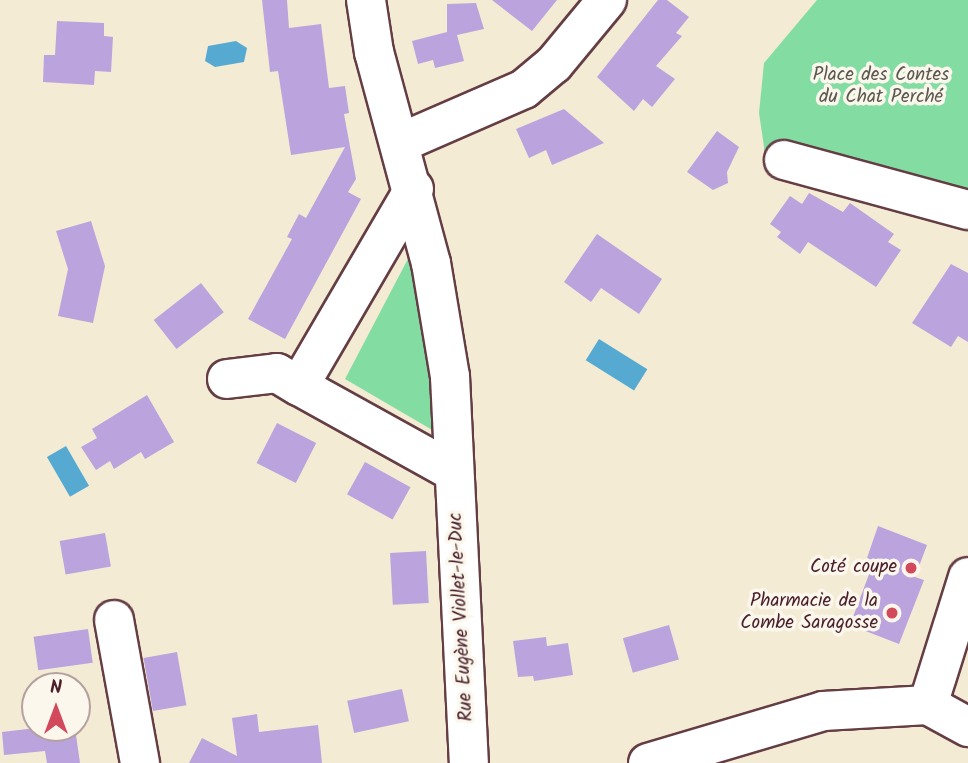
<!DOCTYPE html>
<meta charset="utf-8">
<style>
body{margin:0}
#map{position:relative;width:968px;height:763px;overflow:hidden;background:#f4ebd5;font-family:Kalam,sans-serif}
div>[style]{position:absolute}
.green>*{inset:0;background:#83dda3}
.water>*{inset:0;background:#56aad2;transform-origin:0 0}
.building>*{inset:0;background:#bba3dd;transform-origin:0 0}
.roads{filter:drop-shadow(2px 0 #643e44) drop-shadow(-2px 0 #643e44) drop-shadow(0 2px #643e44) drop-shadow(0 -2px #643e44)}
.minor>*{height:38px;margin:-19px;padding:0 19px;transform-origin:19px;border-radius:19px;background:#fff}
.dots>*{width:19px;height:19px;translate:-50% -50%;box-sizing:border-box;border:4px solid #fbf7ec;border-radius:50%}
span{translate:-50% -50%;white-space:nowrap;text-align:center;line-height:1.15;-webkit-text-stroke:7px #fbf7ec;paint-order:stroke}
.park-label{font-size:19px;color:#5b584f}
.poi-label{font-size:19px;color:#4a1f2b}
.right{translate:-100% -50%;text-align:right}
.street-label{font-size:19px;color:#4a1f2b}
.north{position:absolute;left:21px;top:672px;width:70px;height:70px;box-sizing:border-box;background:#fbf7ec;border:2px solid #b4a19f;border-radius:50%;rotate:0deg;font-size:19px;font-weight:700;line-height:28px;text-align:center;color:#4a1f2b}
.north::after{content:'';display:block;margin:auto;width:24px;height:32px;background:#d1495b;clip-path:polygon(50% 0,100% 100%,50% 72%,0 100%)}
</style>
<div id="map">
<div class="green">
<div style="clip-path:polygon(817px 0,968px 0,968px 201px,767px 167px,759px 113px,764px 63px)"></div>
<div style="clip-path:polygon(410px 255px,431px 362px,434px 431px,345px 379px)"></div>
</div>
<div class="water">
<div style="clip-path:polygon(236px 41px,247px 48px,244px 62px,215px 67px,205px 61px,208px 46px)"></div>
<div style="left:599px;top:339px;width:57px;height:25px;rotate:32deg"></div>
<div style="left:66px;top:446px;width:46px;height:22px;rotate:60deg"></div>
</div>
<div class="building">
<div style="clip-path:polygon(262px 0,287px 0,289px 28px,321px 24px,329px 88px,345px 86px,349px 113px,344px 114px,356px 179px,348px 192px,361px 199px,285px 339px,248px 319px,292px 239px,287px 237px,299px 214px,306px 218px,345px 147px,291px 155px,278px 71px,270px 72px)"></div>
<div style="clip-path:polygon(492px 0,557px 0,532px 31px)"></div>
<div style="clip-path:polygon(658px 0,667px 0,689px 17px,676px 33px,682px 36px,656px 66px,675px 79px,652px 107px,643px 99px,634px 111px,597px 77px)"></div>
<div style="clip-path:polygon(476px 3px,484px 29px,457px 35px,464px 61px,435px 68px,433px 60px,418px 64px,412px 41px,447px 32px,447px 4px)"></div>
<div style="clip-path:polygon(57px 21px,104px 23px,104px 36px,113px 37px,111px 72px,95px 71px,94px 85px,43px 82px,44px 55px,55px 55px)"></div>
<div style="clip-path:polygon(564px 109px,604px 143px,552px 165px,546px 150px,529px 158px,516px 129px)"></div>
<div style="clip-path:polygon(717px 131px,739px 147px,727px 172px,728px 183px,713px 190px,687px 172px)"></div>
<div style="clip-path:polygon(809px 193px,843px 212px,850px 203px,894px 234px,888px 242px,901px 250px,876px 287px,808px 242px,800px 254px,777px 237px,781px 232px,770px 224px,790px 196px,802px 204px)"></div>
<div style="clip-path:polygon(91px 221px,105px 266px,93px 323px,58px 316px,68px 269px,56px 231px)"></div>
<div style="clip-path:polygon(597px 234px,662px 279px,639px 314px,601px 288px,591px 302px,564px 282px)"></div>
<div style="clip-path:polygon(951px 264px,968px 273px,968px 342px,958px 336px,951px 347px,912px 323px)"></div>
<div style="left:201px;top:283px;width:37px;height:60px;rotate:52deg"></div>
<div style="clip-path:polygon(147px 395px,174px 442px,145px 459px,141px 452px,114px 469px,110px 461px,96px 470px,81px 447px,97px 438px,92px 429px)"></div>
<div style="left:277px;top:423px;width:44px;height:45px;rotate:27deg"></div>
<div style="left:365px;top:462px;width:52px;height:37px;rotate:29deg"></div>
<div style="clip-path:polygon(878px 526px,927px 545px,915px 577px,924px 580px,899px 644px,850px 625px,874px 561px,867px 558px)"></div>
<div style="left:105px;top:533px;width:34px;height:46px;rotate:80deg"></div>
<div style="left:426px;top:551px;width:52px;height:36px;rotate:87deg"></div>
<div style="left:669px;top:625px;width:36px;height:48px;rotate:74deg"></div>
<div style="left:88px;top:629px;width:34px;height:55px;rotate:82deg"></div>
<div style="clip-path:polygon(546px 637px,547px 646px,568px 643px,573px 675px,534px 681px,533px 676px,518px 677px,513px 641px)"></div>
<div style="left:177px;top:652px;width:54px;height:34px;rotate:80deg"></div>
<div style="left:402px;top:689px;width:33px;height:56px;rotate:78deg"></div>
<div style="clip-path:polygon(257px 714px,259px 732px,318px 725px,322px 763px,189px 763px,202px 738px,237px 756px,232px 718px)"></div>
<div style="clip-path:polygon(36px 728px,75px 728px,80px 763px,47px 763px,45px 751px,4px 755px,2px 732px)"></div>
</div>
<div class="roads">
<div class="minor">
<div style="left:366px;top:0;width:53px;rotate:81.3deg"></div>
<div style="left:374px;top:52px;width:219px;rotate:74.9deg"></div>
<div style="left:431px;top:263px;width:116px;rotate:80.5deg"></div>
<div style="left:450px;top:377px;width:386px;rotate:87.2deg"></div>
<div style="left:400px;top:143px;width:135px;rotate:-23.5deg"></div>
<div style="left:524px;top:89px;width:39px;rotate:-40deg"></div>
<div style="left:554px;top:64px;width:83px;rotate:-50.4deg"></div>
<div style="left:784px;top:160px;width:191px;rotate:15.2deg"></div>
<div style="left:414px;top:189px;width:228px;rotate:120.3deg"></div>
<div style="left:299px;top:386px;width:177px;rotate:29deg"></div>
<div style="left:227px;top:379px;width:50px;rotate:-6.8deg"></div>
<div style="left:277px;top:373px;width:26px;rotate:31deg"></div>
<div style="left:114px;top:620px;width:145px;rotate:79.7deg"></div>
<div style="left:928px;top:705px;width:134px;rotate:-72.6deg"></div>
<div style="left:648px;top:763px;width:183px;rotate:-16.5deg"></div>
<div style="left:823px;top:711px;width:105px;rotate:-3.3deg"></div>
<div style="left:928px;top:705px;width:46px;rotate:28.8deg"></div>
</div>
</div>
<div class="dots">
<div style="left:911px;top:568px;background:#d1495b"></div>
<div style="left:892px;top:613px;background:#d1495b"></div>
</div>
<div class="park-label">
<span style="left:881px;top:87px">Place des Contes<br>du Chat Perché</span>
</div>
<div class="poi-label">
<span class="right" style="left:897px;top:568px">Coté coupe</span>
<span class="right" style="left:878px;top:613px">Pharmacie de la<br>Combe Saragosse</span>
</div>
<div class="street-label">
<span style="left:462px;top:617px;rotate:-93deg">Rue Eugène Viollet-le-Duc</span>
</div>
<div class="north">N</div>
</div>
